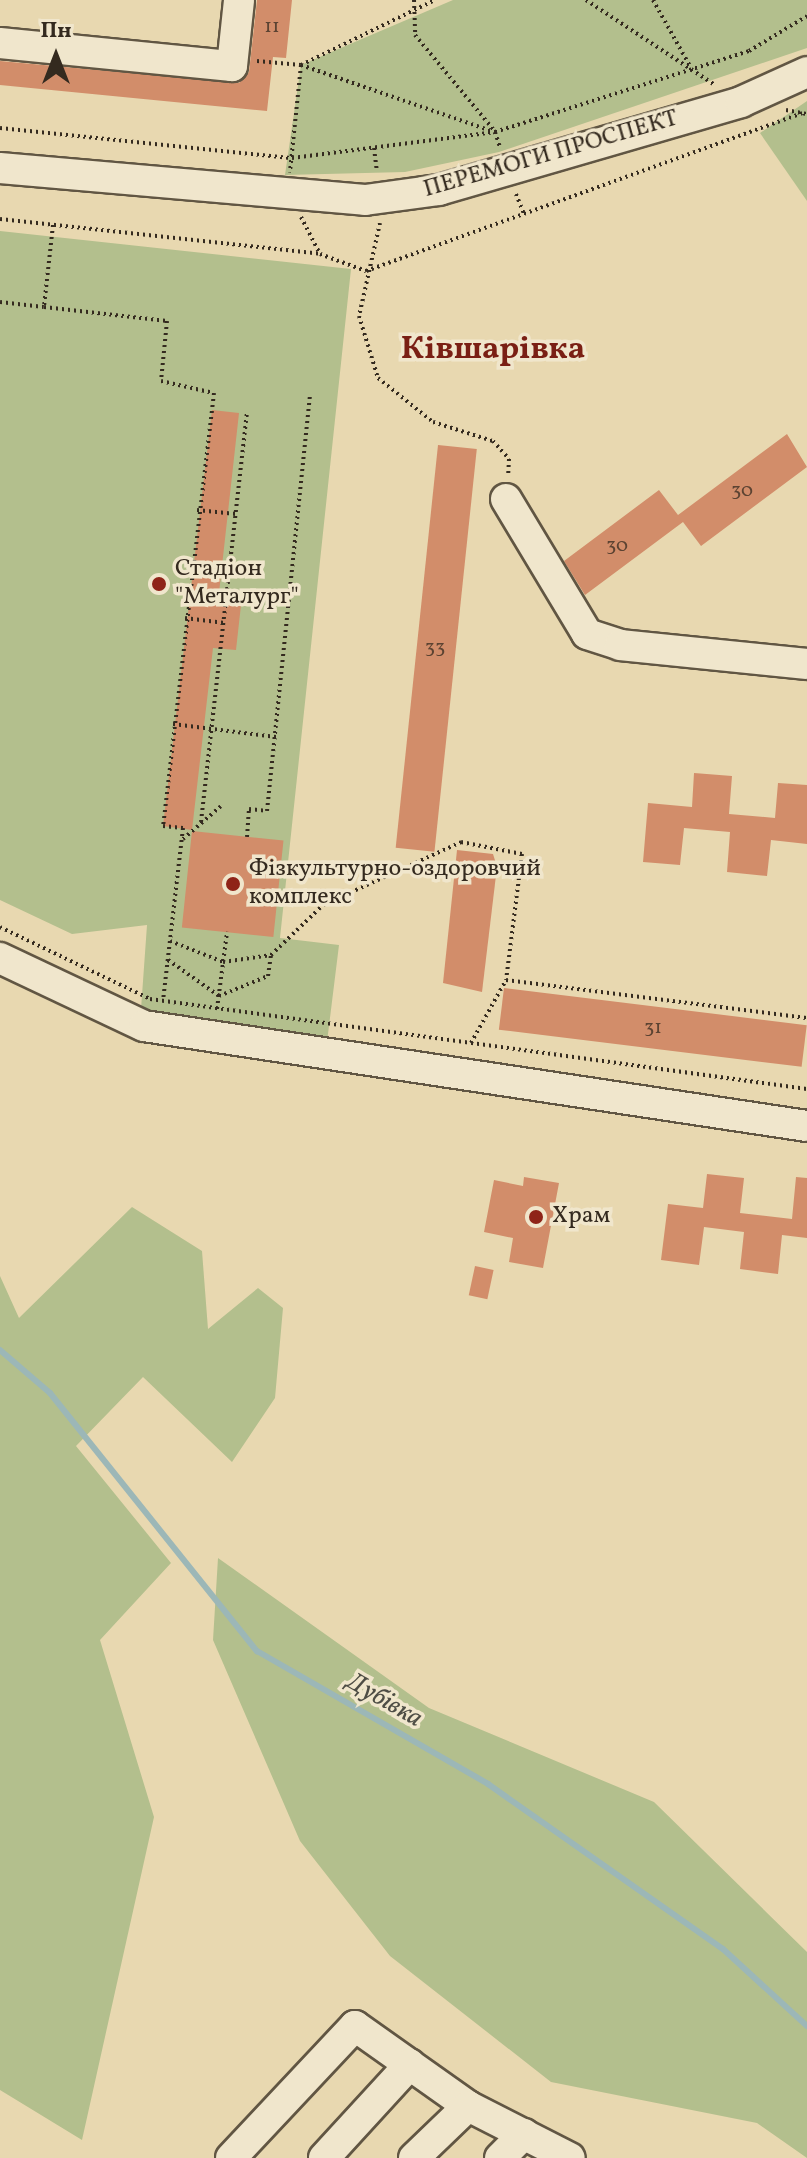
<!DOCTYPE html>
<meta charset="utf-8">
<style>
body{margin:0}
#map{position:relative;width:807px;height:2158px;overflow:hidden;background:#e8d8b0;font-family:Vollkorn,serif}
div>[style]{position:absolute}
.green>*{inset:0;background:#b3bf8d}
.stream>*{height:6px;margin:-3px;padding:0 3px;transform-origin:3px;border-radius:3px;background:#9cb7b7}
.building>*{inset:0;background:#d28d6a;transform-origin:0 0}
.path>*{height:4px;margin-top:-2px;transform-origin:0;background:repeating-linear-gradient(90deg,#342a1f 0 2px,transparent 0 6px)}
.roads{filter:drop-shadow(2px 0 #615643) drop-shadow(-2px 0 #615643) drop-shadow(0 2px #615643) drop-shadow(0 -2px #615643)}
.minor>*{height:30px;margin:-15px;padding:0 15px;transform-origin:15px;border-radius:15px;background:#f0e6cc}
.dots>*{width:22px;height:22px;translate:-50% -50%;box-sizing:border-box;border:4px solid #f0e6cc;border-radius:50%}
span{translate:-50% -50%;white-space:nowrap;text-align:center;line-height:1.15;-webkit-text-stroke:7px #f0e6cc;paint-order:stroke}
.number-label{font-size:20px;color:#5c4332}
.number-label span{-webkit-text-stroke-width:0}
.street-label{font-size:24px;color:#342a1f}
.poi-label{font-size:24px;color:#342a1f}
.left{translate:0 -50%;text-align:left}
.water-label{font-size:26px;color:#4e4d45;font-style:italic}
.district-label{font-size:32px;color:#7a1f14;font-weight:700}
.north{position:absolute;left:16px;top:16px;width:80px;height:80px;-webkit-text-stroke:6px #f0e6cc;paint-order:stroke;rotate:0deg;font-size:22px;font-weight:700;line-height:32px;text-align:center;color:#342a1f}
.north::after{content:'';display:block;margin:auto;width:28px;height:36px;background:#342a1f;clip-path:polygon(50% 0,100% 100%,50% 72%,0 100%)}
</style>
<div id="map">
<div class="green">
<div style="clip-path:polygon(453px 0,807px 0,807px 48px,499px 152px,405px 172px,285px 175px,301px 65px)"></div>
<div style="clip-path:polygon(807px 101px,807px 201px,760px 133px)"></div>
<div style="clip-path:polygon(0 231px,351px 269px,280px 938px,339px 945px,327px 1042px,141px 1009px,147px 925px,72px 934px,0 900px)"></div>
<div style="clip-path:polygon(132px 1207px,202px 1251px,208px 1329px,258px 1288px,283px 1308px,275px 1398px,232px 1462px,143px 1377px,76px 1446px,171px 1563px,100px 1640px,154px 1817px,82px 2140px,0 2090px,0 1276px,19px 1318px)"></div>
<div style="clip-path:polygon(218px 1558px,429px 1708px,654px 1802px,807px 1952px,807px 2158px,757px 2123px,551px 2082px,390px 1956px,300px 1841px,213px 1640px)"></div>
</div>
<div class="stream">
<div style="left:0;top:1350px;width:66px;rotate:40.7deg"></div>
<div style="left:50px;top:1393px;width:331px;rotate:51.3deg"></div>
<div style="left:257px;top:1651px;width:267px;rotate:29.9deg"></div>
<div style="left:488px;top:1784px;width:287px;rotate:35.1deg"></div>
<div style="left:723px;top:1949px;width:114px;rotate:42.5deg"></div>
</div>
<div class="building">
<div style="clip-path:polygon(257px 0,292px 0,286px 58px,273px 57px,267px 111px,0 85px,0 61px,239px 83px,249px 72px)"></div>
<div style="clip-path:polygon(212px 410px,239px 413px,219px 593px,242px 596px,236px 650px,213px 648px,192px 830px,163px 826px)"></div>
<div style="clip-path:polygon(787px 434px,807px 467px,701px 546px,683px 522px,585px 595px,564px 561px,659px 490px,678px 515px)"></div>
<div style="left:438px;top:445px;width:39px;height:405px;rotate:6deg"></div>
<div style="clip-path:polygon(694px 773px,732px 776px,729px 814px,775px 818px,778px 783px,807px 785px,807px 844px,771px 840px,767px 876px,727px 872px,730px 832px,684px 828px,680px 865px,643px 862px,648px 803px,692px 807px)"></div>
<div style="left:192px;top:831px;width:92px;height:97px;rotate:6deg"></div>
<div style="clip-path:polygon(457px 850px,493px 854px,497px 867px,482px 992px,443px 983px)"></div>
<div style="left:504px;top:988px;width:305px;height:42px;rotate:7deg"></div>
<div style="clip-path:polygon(707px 1174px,744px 1178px,740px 1213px,792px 1219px,796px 1177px,807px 1178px,807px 1238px,782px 1235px,778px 1274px,740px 1269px,744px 1232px,704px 1227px,699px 1265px,661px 1260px,668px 1204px,703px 1208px)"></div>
<div style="clip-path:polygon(524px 1177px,559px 1183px,543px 1268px,509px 1262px,513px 1238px,484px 1232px,494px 1180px,523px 1186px)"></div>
<div style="left:475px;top:1266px;width:19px;height:30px;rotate:12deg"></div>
</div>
<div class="path">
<div style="left:414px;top:0;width:35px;rotate:88deg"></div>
<div style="left:415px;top:35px;width:124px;rotate:50.3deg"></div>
<div style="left:586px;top:0;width:154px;rotate:33.4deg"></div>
<div style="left:653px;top:0;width:78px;rotate:60.8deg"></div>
<div style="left:257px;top:61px;width:44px;rotate:5.2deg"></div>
<div style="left:301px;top:65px;width:108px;rotate:95.9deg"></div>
<div style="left:301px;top:65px;width:205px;rotate:19.1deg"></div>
<div style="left:495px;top:132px;width:16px;rotate:72deg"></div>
<div style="left:301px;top:65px;width:149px;rotate:-25.9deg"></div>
<div style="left:786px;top:110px;width:21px;rotate:11deg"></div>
<div style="left:0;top:128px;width:294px;rotate:5.9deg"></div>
<div style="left:292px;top:158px;width:205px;rotate:-7.3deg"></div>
<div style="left:495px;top:132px;width:267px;rotate:-17.7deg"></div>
<div style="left:749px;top:51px;width:68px;rotate:-31.1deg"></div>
<div style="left:374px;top:148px;width:24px;rotate:83deg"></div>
<div style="left:516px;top:194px;width:22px;rotate:68deg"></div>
<div style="left:301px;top:217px;width:42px;rotate:62.8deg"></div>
<div style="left:0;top:219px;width:322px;rotate:6.2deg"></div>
<div style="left:320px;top:254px;width:49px;rotate:20.3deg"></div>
<div style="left:366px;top:271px;width:464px;rotate:-19.9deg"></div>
<div style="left:380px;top:223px;width:95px;rotate:102.7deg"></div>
<div style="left:359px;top:316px;width:65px;rotate:73deg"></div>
<div style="left:378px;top:378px;width:70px;rotate:38.7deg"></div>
<div style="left:433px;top:422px;width:63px;rotate:17.6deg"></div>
<div style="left:493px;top:441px;width:24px;rotate:48deg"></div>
<div style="left:509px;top:459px;width:17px;rotate:93deg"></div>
<div style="left:53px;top:225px;width:82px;rotate:96.3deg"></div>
<div style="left:44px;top:307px;width:124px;rotate:6.5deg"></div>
<div style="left:167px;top:321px;width:60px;rotate:95.7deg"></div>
<div style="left:161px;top:381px;width:54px;rotate:12.8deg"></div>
<div style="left:214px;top:393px;width:436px;rotate:96.7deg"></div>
<div style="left:163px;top:826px;width:20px;rotate:6deg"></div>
<div style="left:183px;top:828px;width:174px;rotate:96.6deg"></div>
<div style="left:0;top:302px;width:44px;rotate:6.5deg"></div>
<div style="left:197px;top:510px;width:39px;rotate:6deg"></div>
<div style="left:185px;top:618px;width:40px;rotate:7.1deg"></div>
<div style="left:173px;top:724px;width:104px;rotate:7.2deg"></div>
<div style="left:201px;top:822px;width:412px;rotate:-83.6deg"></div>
<div style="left:247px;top:837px;width:28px;rotate:-86deg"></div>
<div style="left:249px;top:809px;width:18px;rotate:6deg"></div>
<div style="left:267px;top:811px;width:418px;rotate:-84.1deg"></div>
<div style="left:183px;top:839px;width:50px;rotate:-41deg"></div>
<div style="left:0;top:927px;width:166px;rotate:25.6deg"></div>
<div style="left:150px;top:999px;width:663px;rotate:7.8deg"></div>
<div style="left:170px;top:941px;width:57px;rotate:21.6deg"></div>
<div style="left:223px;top:962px;width:49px;rotate:-8.3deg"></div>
<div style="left:271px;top:955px;width:72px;rotate:-43.9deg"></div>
<div style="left:323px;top:905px;width:152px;rotate:-24.5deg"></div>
<div style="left:461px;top:842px;width:62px;rotate:11.1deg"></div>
<div style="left:522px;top:854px;width:127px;rotate:97.2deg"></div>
<div style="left:168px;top:960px;width:62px;rotate:35.2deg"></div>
<div style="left:219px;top:996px;width:53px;rotate:-22.2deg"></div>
<div style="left:268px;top:976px;width:21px;rotate:-82deg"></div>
<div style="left:217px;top:1009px;width:78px;rotate:-82.6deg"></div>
<div style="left:471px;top:1043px;width:72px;rotate:-60.9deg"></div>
<div style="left:506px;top:980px;width:303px;rotate:7.2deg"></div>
</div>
<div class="roads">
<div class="minor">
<div style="left:0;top:43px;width:233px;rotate:5.7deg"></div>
<div style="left:232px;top:66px;width:66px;rotate:-83.9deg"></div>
<div style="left:0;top:168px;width:366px;rotate:5deg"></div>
<div style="left:365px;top:200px;width:75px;rotate:-7.7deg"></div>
<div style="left:439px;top:190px;width:315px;rotate:-16.2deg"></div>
<div style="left:741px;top:102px;width:72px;rotate:-24.4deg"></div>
<div style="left:506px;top:499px;width:157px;rotate:59deg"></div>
<div style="left:587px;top:634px;width:35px;rotate:18deg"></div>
<div style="left:620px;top:645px;width:188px;rotate:5.8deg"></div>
<div style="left:0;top:958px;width:159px;rotate:25.3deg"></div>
<div style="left:144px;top:1026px;width:670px;rotate:8.58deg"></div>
<div style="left:231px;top:2158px;width:181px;rotate:-46.8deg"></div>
<div style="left:355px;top:2026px;width:138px;rotate:35.3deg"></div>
<div style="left:468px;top:2106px;width:114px;rotate:27deg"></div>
<div style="left:324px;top:2158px;width:127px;rotate:-47.5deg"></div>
<div style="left:414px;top:2158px;width:75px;rotate:-43.9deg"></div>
<div style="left:500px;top:2158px;width:34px;rotate:-45deg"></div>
</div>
</div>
<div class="dots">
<div style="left:159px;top:584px;background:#8f2418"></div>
<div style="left:233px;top:884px;background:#8f2418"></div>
<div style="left:536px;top:1217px;background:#8f2418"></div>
</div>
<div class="number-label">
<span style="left:272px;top:27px">11</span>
<span style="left:742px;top:491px">30</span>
<span style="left:617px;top:546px">30</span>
<span style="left:435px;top:648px">33</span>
<span style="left:653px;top:1028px">31</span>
</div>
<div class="street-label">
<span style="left:551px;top:155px;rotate:-16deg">ПЕРЕМОГИ ПРОСПЕКТ</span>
</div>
<div class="poi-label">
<span class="left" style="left:175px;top:584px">Стадіон<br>"Металург"</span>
<span class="left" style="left:249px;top:884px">Фізкультурно-оздоровчий<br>комплекс</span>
<span class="left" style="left:552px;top:1217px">Храм</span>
</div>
<div class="water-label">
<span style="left:384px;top:1701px;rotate:30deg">Дубівка</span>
</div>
<div class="district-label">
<span style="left:493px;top:350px">Ківшарівка</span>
</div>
<div class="north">Пн</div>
</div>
